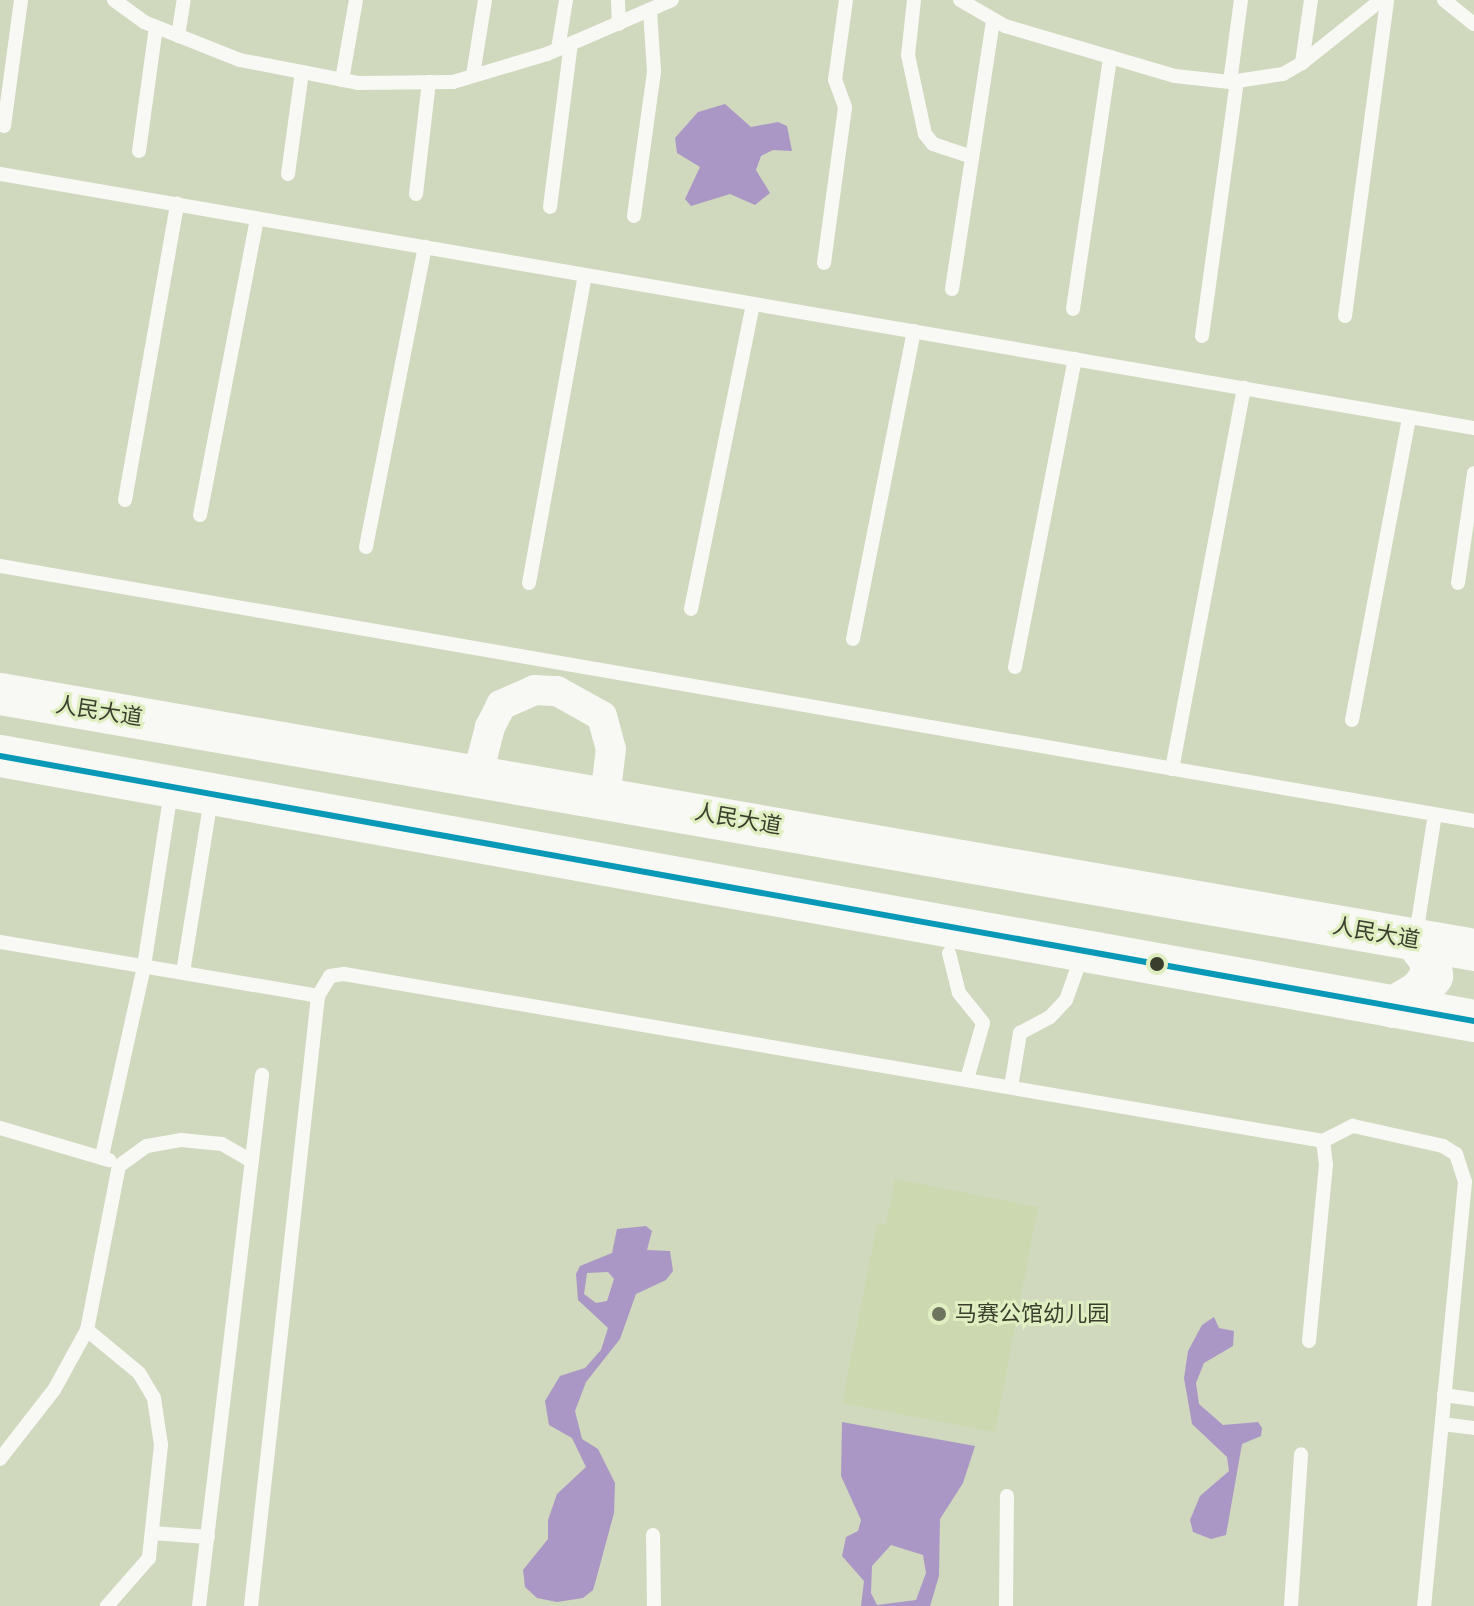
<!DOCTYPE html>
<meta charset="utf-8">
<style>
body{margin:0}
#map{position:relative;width:1474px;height:1606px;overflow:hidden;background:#d0d8be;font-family:Rubik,"Noto Sans SC",sans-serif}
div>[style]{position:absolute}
.built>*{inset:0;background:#ccd9b0}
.water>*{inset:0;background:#ab97c6}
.service>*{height:14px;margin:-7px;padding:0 7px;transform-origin:7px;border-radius:7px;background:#f8f9f5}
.minor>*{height:30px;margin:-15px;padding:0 15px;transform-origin:15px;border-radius:15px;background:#f8f9f5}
.secondary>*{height:42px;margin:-21px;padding:0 21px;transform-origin:21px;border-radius:21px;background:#f8f9f5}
.bus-1>*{height:6px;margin:-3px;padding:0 3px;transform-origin:3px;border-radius:3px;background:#0999b6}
.dots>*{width:22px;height:22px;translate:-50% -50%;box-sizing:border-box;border:4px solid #e0efc1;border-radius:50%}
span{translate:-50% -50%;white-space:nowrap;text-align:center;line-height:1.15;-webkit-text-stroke:6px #e0efc1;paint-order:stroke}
.street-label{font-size:22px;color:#393f2c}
.poi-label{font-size:22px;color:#393f2c}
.left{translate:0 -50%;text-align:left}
</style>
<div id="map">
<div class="built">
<div style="clip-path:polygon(895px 1179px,1038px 1207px,995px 1432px,842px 1403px,877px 1224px,886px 1225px)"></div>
</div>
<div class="water">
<div style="clip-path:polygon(725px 104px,751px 127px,778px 122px,787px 126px,792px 151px,773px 150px,761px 156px,756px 170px,770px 193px,755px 205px,730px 194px,691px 206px,685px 199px,700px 167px,677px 153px,675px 138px,698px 112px)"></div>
<div style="clip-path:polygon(evenodd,646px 1226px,652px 1231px,647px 1250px,670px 1251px,673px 1271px,666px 1280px,636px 1294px,620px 1339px,586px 1382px,575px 1411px,582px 1439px,598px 1449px,615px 1483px,614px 1513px,597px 1576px,593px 1590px,583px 1598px,557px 1602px,537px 1598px,525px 1587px,523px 1570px,548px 1539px,548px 1520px,557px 1494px,586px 1467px,572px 1438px,549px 1425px,545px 1401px,560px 1376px,585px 1368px,601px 1350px,608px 1328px,578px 1300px,576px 1274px,580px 1266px,612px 1253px,617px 1229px,646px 1226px,608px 1272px,614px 1279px,607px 1301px,596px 1303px,584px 1294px,587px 1273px,608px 1272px)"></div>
<div style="clip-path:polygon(1214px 1317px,1219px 1328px,1234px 1331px,1233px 1346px,1204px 1363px,1196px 1383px,1199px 1404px,1223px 1425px,1258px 1422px,1262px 1428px,1261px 1436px,1242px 1444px,1226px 1535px,1211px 1539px,1193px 1532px,1190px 1520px,1200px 1496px,1229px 1471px,1227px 1457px,1192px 1424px,1184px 1378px,1188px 1351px,1202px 1325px)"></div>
<div style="clip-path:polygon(evenodd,842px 1422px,975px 1446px,963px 1483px,940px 1519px,939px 1576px,930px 1606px,861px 1606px,864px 1581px,842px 1556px,846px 1537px,858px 1531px,861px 1520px,841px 1476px,842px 1422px,891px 1545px,923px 1555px,926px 1573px,916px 1600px,877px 1605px,871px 1593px,872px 1566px,891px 1545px)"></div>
</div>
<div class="service">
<div style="left:114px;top:0;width:37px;rotate:36deg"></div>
<div style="left:144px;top:22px;width:103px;rotate:21.6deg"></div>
<div style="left:240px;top:60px;width:120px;rotate:11deg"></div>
<div style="left:358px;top:83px;width:95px;rotate:-0.6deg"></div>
<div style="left:453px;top:82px;width:98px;rotate:-16.6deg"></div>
<div style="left:547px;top:54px;width:136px;rotate:-23.4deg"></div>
<div style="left:618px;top:0;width:24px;rotate:88deg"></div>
<div style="left:914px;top:0;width:55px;rotate:96.2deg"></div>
<div style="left:908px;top:55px;width:81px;rotate:77.9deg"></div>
<div style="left:925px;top:134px;width:13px;rotate:51deg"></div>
<div style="left:933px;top:144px;width:41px;rotate:18.4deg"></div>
<div style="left:960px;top:0;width:52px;rotate:30deg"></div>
<div style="left:1005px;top:26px;width:177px;rotate:16.4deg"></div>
<div style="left:1175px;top:76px;width:55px;rotate:6.2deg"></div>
<div style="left:1230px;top:82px;width:54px;rotate:-8.6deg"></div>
<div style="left:1283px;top:74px;width:22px;rotate:-30deg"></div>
<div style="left:1302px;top:63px;width:101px;rotate:-38.6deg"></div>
<div style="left:1444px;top:0;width:38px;rotate:39deg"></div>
<div style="left:178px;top:36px;width:36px;rotate:-81deg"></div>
<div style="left:558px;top:49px;width:50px;rotate:-80.7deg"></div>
<div style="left:1302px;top:63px;width:64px;rotate:-81.9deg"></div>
<div style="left:473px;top:75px;width:76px;rotate:-80.9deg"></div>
<div style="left:342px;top:80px;width:81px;rotate:-80.1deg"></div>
<div style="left:1230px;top:82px;width:83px;rotate:-82.4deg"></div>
<div style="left:4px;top:126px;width:127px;rotate:-82.3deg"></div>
<div style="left:139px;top:151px;width:125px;rotate:-82.2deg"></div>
<div style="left:0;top:174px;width:1496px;rotate:9.78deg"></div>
<div style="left:288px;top:174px;width:103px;rotate:-82.2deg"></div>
<div style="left:416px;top:194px;width:113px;rotate:-83.4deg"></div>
<div style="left:550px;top:207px;width:164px;rotate:-82.7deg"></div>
<div style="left:634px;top:216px;width:146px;rotate:-82.1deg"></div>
<div style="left:654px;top:71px;width:61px;rotate:-93.8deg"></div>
<div style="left:824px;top:263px;width:157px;rotate:-82.3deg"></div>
<div style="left:845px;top:107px;width:29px;rotate:-110deg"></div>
<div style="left:835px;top:80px;width:81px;rotate:-82.2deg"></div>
<div style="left:952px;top:289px;width:272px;rotate:-81.3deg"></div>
<div style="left:1073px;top:309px;width:255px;rotate:-81.6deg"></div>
<div style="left:1345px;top:316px;width:319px;rotate:-82.4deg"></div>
<div style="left:1202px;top:336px;width:257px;rotate:-82.2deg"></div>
<div style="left:125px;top:500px;width:301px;rotate:-80deg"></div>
<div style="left:200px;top:515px;width:302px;rotate:-79.1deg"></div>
<div style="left:366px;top:547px;width:306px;rotate:-78.9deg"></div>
<div style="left:0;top:566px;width:1496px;rotate:9.81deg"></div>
<div style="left:529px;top:583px;width:313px;rotate:-79.7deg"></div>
<div style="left:1458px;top:583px;width:111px;rotate:-81.7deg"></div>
<div style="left:691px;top:609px;width:311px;rotate:-78.5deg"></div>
<div style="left:853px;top:639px;width:314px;rotate:-78.8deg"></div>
<div style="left:1015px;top:667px;width:314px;rotate:-79deg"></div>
<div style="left:1352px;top:720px;width:308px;rotate:-79.3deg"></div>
<div style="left:1172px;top:769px;width:388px;rotate:-79.3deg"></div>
<div style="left:1416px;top:935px;width:122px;rotate:-81.1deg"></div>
<div style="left:0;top:942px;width:323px;rotate:9.6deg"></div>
<div style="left:949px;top:953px;width:41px;rotate:76deg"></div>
<div style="left:959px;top:993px;width:38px;rotate:51deg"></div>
<div style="left:983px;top:1023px;width:58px;rotate:105.9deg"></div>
<div style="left:183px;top:972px;width:175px;rotate:-80.8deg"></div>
<div style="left:1011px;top:1087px;width:55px;rotate:-80.5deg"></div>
<div style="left:1020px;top:1033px;width:34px;rotate:-28deg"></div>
<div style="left:1050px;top:1017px;width:23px;rotate:-47deg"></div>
<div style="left:1066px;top:1000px;width:48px;rotate:-70.4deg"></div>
<div style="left:0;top:1128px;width:114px;rotate:16.4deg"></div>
<div style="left:102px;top:1156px;width:195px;rotate:-77.5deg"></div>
<div style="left:144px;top:966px;width:177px;rotate:-81.2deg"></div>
<div style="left:87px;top:1330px;width:67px;rotate:39.6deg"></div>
<div style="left:139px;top:1373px;width:29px;rotate:59deg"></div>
<div style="left:154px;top:1398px;width:48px;rotate:81.5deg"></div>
<div style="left:161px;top:1445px;width:114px;rotate:96.1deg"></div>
<div style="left:149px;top:1558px;width:64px;rotate:131.2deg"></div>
<div style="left:1309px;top:1341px;width:177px;rotate:-84.5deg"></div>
<div style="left:1326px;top:1165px;width:24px;rotate:-97deg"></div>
<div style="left:1444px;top:1395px;width:30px;rotate:8deg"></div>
<div style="left:1442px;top:1424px;width:32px;rotate:7deg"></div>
<div style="left:0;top:1459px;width:88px;rotate:-52deg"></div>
<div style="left:54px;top:1390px;width:68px;rotate:-61.2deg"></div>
<div style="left:87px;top:1330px;width:167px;rotate:-79deg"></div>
<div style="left:119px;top:1166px;width:34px;rotate:-36deg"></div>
<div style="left:147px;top:1146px;width:35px;rotate:-10deg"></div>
<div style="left:181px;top:1140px;width:41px;rotate:5.6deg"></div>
<div style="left:222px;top:1144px;width:34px;rotate:30deg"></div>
<div style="left:152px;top:1533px;width:56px;rotate:4.1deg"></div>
<div style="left:653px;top:1535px;width:71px;rotate:89.2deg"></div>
<div style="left:199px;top:1606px;width:535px;rotate:-83.23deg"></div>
<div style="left:251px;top:1606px;width:614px;rotate:-83.73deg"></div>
<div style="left:318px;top:996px;width:23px;rotate:-59deg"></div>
<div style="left:330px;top:976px;width:14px;rotate:-8deg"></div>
<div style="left:344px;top:974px;width:993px;rotate:9.68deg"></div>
<div style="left:1323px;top:1141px;width:34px;rotate:-27deg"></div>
<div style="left:1353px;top:1126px;width:92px;rotate:12.5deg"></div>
<div style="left:1443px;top:1146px;width:15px;rotate:32deg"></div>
<div style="left:1456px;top:1154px;width:29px;rotate:72deg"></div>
<div style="left:1465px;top:1182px;width:426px;rotate:95.5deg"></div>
<div style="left:1006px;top:1606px;width:110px;rotate:-89.5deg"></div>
<div style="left:1291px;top:1606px;width:152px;rotate:-86.2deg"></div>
</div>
<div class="minor">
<div style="left:478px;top:774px;width:49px;rotate:-75.7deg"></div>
<div style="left:490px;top:727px;width:25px;rotate:-63deg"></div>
<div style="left:501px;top:705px;width:37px;rotate:-24deg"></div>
<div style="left:535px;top:690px;width:22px;rotate:3deg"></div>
<div style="left:557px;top:691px;width:51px;rotate:29.1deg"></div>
<div style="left:602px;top:716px;width:34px;rotate:75deg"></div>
<div style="left:611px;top:749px;width:48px;rotate:97.1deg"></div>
</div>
<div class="secondary">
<div style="left:0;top:694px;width:1496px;rotate:9.85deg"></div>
<div style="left:0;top:756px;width:1498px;rotate:10.19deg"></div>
<div style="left:1394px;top:1007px;width:29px;rotate:-31deg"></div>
<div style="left:1419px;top:992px;width:21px;rotate:-51deg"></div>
<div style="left:1432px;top:976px;width:17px;rotate:-97deg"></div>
<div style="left:1430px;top:959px;width:24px;rotate:-128deg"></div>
</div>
<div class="bus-1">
<div style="left:0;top:756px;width:1498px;rotate:10.19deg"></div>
</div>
<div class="dots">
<div style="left:1157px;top:964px;background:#393f2c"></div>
<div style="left:939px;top:1314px;background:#6e755f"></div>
</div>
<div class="street-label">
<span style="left:99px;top:711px;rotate:9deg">人民大道</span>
<span style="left:738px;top:819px;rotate:10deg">人民大道</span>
<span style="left:1376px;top:933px;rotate:10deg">人民大道</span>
</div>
<div class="poi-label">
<span class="left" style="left:955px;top:1314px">马赛公馆幼儿园</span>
</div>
</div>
